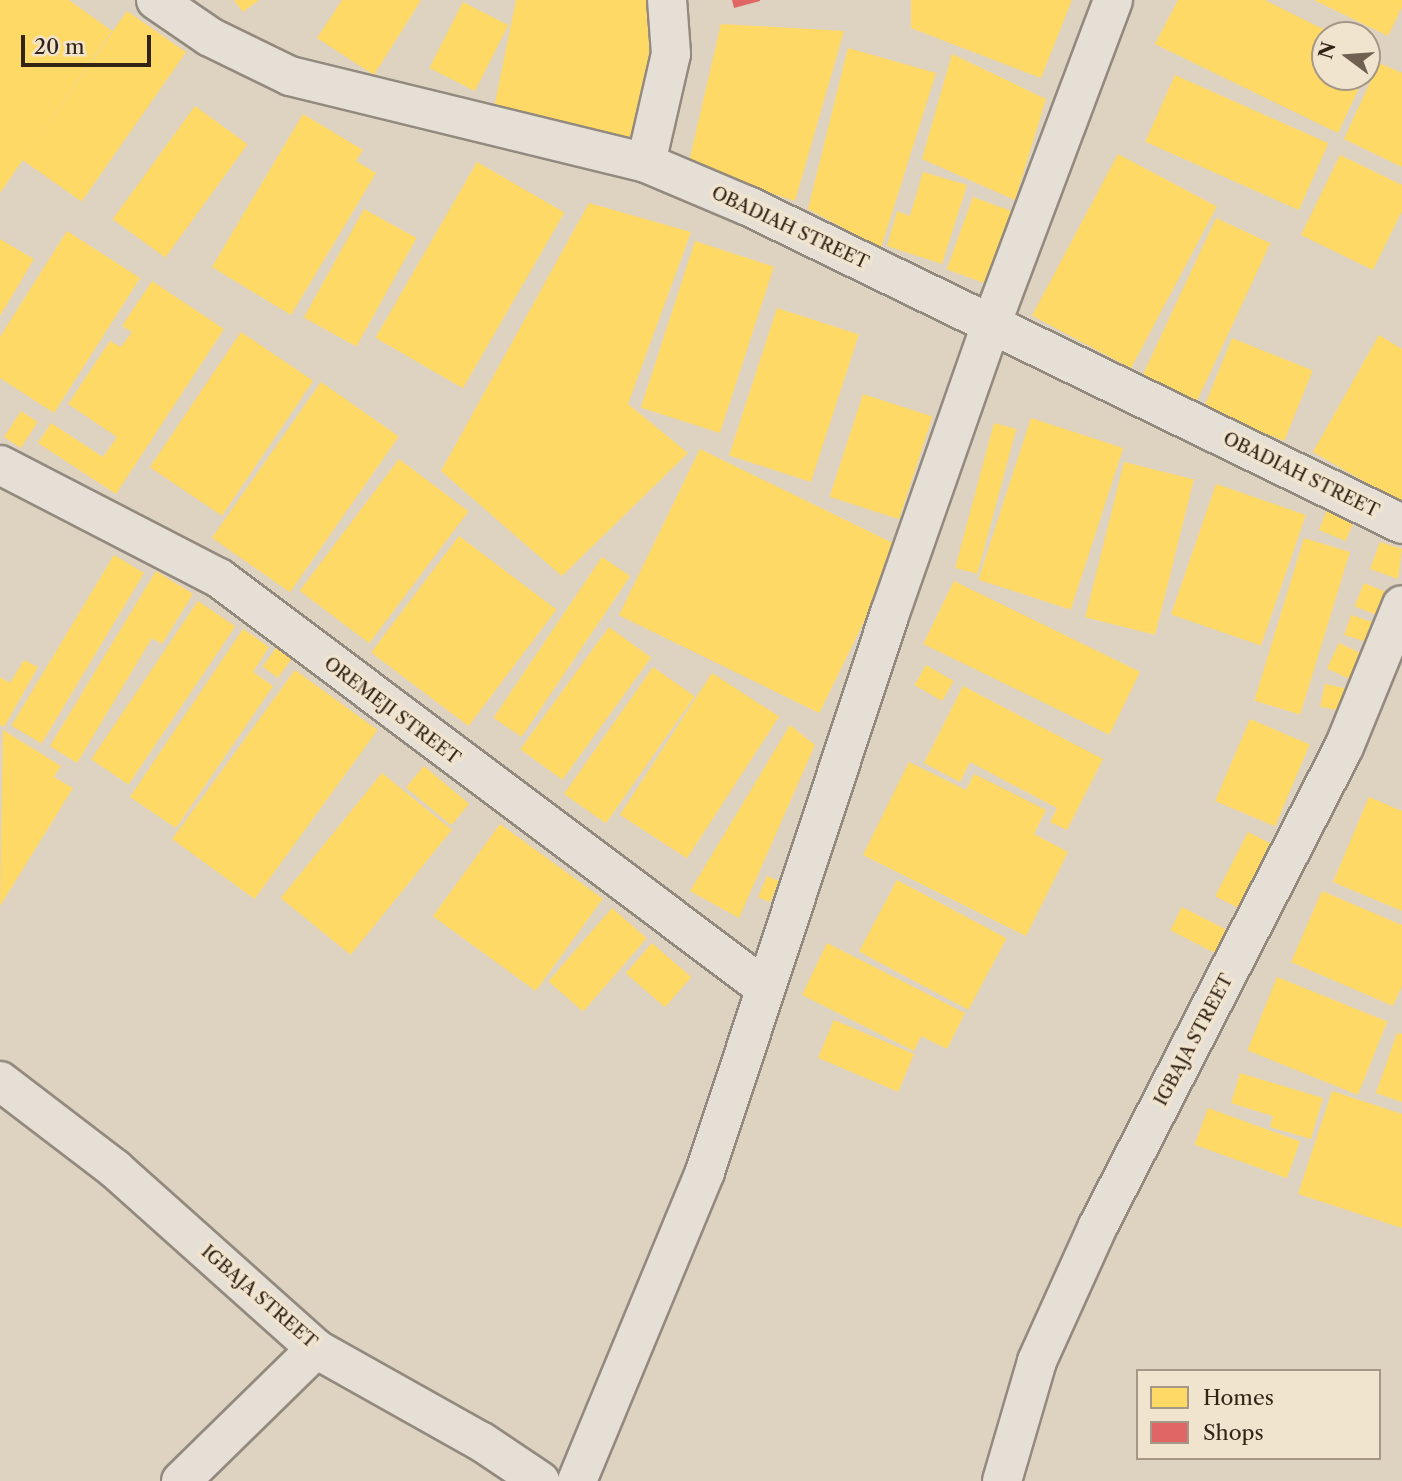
<!DOCTYPE html>
<style>
body{margin:0}
#map{position:relative;width:1402px;height:1481px;overflow:hidden;background:#ded2c1;font-family:"Libre Caslon Text",serif}
div>[style]{position:absolute}
.homes>*{inset:0;background:#ffd966;transform-origin:0 0}
.shops>*{inset:0;background:#e06666}
.roads{filter:drop-shadow(2px 0 #938a7f) drop-shadow(-2px 0 #938a7f) drop-shadow(0 2px #938a7f) drop-shadow(0 -2px #938a7f)}
.minor>*{height:38px;margin:-19px;padding:0 19px;transform-origin:19px;border-radius:19px;background:#e5dfd6}
span{translate:-50% -50%;white-space:nowrap;text-align:center;line-height:1.15;-webkit-text-stroke:7px #f1e4cf;paint-order:stroke}
.street-label{font-size:18px;color:#332315}
.legend{position:absolute;left:1136px;top:1369px;width:245px;height:91px;box-sizing:border-box;background:#f1e4cf;border:2px solid #a59785;margin:0;padding:9px 12px;list-style:none;font-size:21px;color:#332315}
.legend li{display:flex;align-items:center;gap:14px;height:35px}
.legend b{width:35px;border:2px solid #a59785}
.north{position:absolute;left:1311px;top:21px;width:70px;height:70px;box-sizing:border-box;background:#f1e4cf;border:2px solid #a59785;border-radius:50%;rotate:286deg;font-size:19px;font-weight:700;line-height:28px;text-align:center;color:#332315}
.north::after{content:'';display:block;margin:auto;width:24px;height:32px;background:#6f6051;clip-path:polygon(50% 0,100% 100%,50% 72%,0 100%)}
.scale{position:absolute;left:21px;top:35px;width:130px;height:32px;box-sizing:border-box;border:4px solid #332315;border-top:0;padding-left:9px;font-size:21px;line-height:24px;white-space:nowrap;color:#332315;-webkit-text-stroke:5px #f1e4cf;paint-order:stroke}
</style>
<div id="map">
<div class="homes">
<div style="clip-path:polygon(0 0,69px 0,112px 31px,0 193px)"></div>
<div style="clip-path:polygon(234px 0,259px 0,243px 12px)"></div>
<div style="clip-path:polygon(342px 0,421px 0,374px 75px,317px 38px)"></div>
<div style="clip-path:polygon(516px 0,653px 0,662px 31px,637px 145px,493px 113px)"></div>
<div style="clip-path:polygon(911px 0,1072px 0,1041px 78px,911px 28px)"></div>
<div style="clip-path:polygon(1178px 0,1265px 0,1335px 35px,1325px 35px,1325px 77px,1364px 77px,1338px 133px,1155px 44px)"></div>
<div style="clip-path:polygon(1314px 0,1402px 0,1402px 7px,1388px 36px)"></div>
<div style="left:463px;top:2px;width:51px;height:74px;rotate:27deg"></div>
<div style="left:127px;top:11px;width:72px;height:182px;rotate:35deg"></div>
<div style="clip-path:polygon(721px 24px,844px 31px,795px 201px,688px 166px)"></div>
<div style="clip-path:polygon(848px 48px,936px 73px,881px 248px,808px 209px)"></div>
<div style="clip-path:polygon(952px 54px,1046px 99px,1015px 200px,922px 159px)"></div>
<div style="clip-path:polygon(1379px 63px,1402px 73px,1402px 167px,1344px 139px)"></div>
<div style="left:1175px;top:75px;width:168px;height:73px;rotate:24deg"></div>
<div style="left:195px;top:106px;width:65px;height:140px;rotate:36deg"></div>
<div style="clip-path:polygon(303px 114px,363px 150px,356px 161px,376px 173px,291px 315px,212px 267px)"></div>
<div style="left:1118px;top:154px;width:112px;height:183px;rotate:28deg"></div>
<div style="clip-path:polygon(1340px 155px,1402px 185px,1402px 211px,1373px 270px,1301px 235px)"></div>
<div style="left:477px;top:162px;width:101px;height:203px;rotate:30deg"></div>
<div style="clip-path:polygon(923px 172px,967px 185px,942px 264px,887px 246px,897px 211px,910px 216px)"></div>
<div style="left:973px;top:197px;width:56px;height:77px;rotate:20deg"></div>
<div style="clip-path:polygon(589px 203px,691px 232px,628px 404px,688px 453px,562px 576px,441px 471px)"></div>
<div style="left:364px;top:209px;width:60px;height:124px;rotate:29deg"></div>
<div style="left:1216px;top:218px;width:60px;height:178px;rotate:25deg"></div>
<div style="clip-path:polygon(67px 231px,140px 278px,54px 413px,0 378px,0 337px)"></div>
<div style="clip-path:polygon(0 239px,34px 259px,0 316px)"></div>
<div style="left:695px;top:241px;width:83px;height:175px;rotate:18deg"></div>
<div style="clip-path:polygon(152px 281px,224px 329px,116px 494px,38px 443px,51px 423px,103px 457px,117px 437px,68px 404px,110px 341px,121px 347px,132px 332px,122px 326px)"></div>
<div style="left:777px;top:308px;width:86px;height:155px;rotate:18deg"></div>
<div style="left:241px;top:332px;width:87px;height:163px;rotate:34deg"></div>
<div style="clip-path:polygon(1379px 335px,1402px 349px,1402px 503px,1313px 452px)"></div>
<div style="left:1232px;top:338px;width:87px;height:76px;rotate:22deg"></div>
<div style="left:321px;top:382px;width:95px;height:190px;rotate:35deg"></div>
<div style="left:863px;top:394px;width:73px;height:108px;rotate:18deg"></div>
<div style="left:21px;top:411px;width:20px;height:31px;rotate:33deg"></div>
<div style="left:1031px;top:418px;width:97px;height:170px;rotate:18deg"></div>
<div style="left:994px;top:423px;width:23px;height:150px;rotate:15deg"></div>
<div style="left:700px;top:449px;width:223px;height:185px;rotate:26deg"></div>
<div style="left:399px;top:459px;width:87px;height:165px;rotate:37deg"></div>
<div style="left:1124px;top:462px;width:72px;height:160px;rotate:14deg"></div>
<div style="left:1216px;top:484px;width:95px;height:138px;rotate:19deg"></div>
<div style="left:1329px;top:505px;width:29px;height:27px;rotate:22deg"></div>
<div style="left:459px;top:536px;width:122px;height:146px;rotate:37deg"></div>
<div style="left:1304px;top:538px;width:48px;height:170px;rotate:17deg"></div>
<div style="clip-path:polygon(1380px 542px,1402px 549px,1398px 579px,1370px 569px)"></div>
<div style="left:114px;top:555px;width:35px;height:199px;rotate:31deg"></div>
<div style="left:602px;top:557px;width:34px;height:194px;rotate:34deg"></div>
<div style="clip-path:polygon(156px 571px,193px 594px,162px 644px,152px 638px,77px 763px,50px 746px)"></div>
<div style="left:954px;top:581px;width:207px;height:70px;rotate:26deg"></div>
<div style="left:1364px;top:583px;width:29px;height:25px;rotate:22deg"></div>
<div style="left:198px;top:601px;width:45px;height:191px;rotate:34deg"></div>
<div style="left:1351px;top:615px;width:28px;height:21px;rotate:18deg"></div>
<div style="left:609px;top:627px;width:52px;height:151px;rotate:36deg"></div>
<div style="clip-path:polygon(243px 629px,269px 647px,253px 672px,273px 686px,176px 828px,130px 797px)"></div>
<div style="left:1339px;top:643px;width:29px;height:28px;rotate:25deg"></div>
<div style="left:276px;top:648px;width:19px;height:23px;rotate:36deg"></div>
<div style="clip-path:polygon(24px 660px,38px 667px,4px 727px,0 724px,0 677px,10px 683px)"></div>
<div style="left:926px;top:665px;width:32px;height:23px;rotate:30deg"></div>
<div style="left:653px;top:667px;width:51px;height:155px;rotate:35deg"></div>
<div style="left:295px;top:670px;width:102px;height:209px;rotate:36deg"></div>
<div style="left:712px;top:673px;width:80px;height:169px;rotate:33deg"></div>
<div style="left:1325px;top:684px;width:29px;height:23px;rotate:12deg"></div>
<div style="clip-path:polygon(963px 686px,1103px 759px,1067px 830px,1050px 822px,1057px 808px,970px 762px,960px 782px,924px 763px)"></div>
<div style="left:1250px;top:719px;width:65px;height:89px;rotate:23deg"></div>
<div style="clip-path:polygon(790px 725px,815px 745px,739px 918px,690px 891px)"></div>
<div style="clip-path:polygon(3px 730px,61px 766px,54px 777px,73px 788px,0 906px)"></div>
<div style="clip-path:polygon(909px 762px,966px 790px,974px 774px,1046px 810px,1034px 834px,1068px 852px,1026px 936px,863px 855px)"></div>
<div style="left:424px;top:766px;width:59px;height:28px;rotate:40deg"></div>
<div style="left:382px;top:773px;width:90px;height:161px;rotate:39deg"></div>
<div style="clip-path:polygon(1369px 797px,1402px 811px,1402px 911px,1333px 882px)"></div>
<div style="left:500px;top:824px;width:127px;height:114px;rotate:36deg"></div>
<div style="left:1248px;top:832px;width:35px;height:72px;rotate:27deg"></div>
<div style="left:767px;top:876px;width:13px;height:23px;rotate:23deg"></div>
<div style="left:897px;top:880px;width:124px;height:81px;rotate:28deg"></div>
<div style="clip-path:polygon(1322px 891px,1402px 925px,1402px 986px,1393px 1006px,1291px 962px)"></div>
<div style="left:1182px;top:907px;width:51px;height:26px;rotate:27deg"></div>
<div style="left:612px;top:908px;width:46px;height:97px;rotate:41deg"></div>
<div style="left:652px;top:943px;width:52px;height:40px;rotate:41deg"></div>
<div style="clip-path:polygon(827px 943px,965px 1013px,947px 1049px,921px 1036px,914px 1051px,802px 995px)"></div>
<div style="left:1277px;top:977px;width:119px;height:79px;rotate:22deg"></div>
<div style="left:834px;top:1020px;width:87px;height:41px;rotate:23deg"></div>
<div style="clip-path:polygon(1397px 1033px,1402px 1034px,1402px 1102px,1376px 1093px)"></div>
<div style="clip-path:polygon(1240px 1073px,1323px 1098px,1311px 1139px,1270px 1127px,1273px 1116px,1231px 1103px)"></div>
<div style="clip-path:polygon(1332px 1091px,1402px 1114px,1402px 1228px,1298px 1194px)"></div>
<div style="left:1208px;top:1108px;width:98px;height:39px;rotate:20deg"></div>
</div>
<div class="shops">
<div style="clip-path:polygon(732px 0,760px 0,760px 1px,734px 8px)"></div>
</div>
<div class="roads">
<div class="minor">
<div style="left:156px;top:0;width:65px;rotate:34.4deg"></div>
<div style="left:210px;top:37px;width:89px;rotate:26deg"></div>
<div style="left:290px;top:76px;width:366px;rotate:13.7deg"></div>
<div style="left:646px;top:163px;width:111px;rotate:22.9deg"></div>
<div style="left:748px;top:206px;width:727px;rotate:25.93deg"></div>
<div style="left:646px;top:163px;width:112px;rotate:-77.1deg"></div>
<div style="left:671px;top:54px;width:54px;rotate:-94.2deg"></div>
<div style="left:0;top:465px;width:246px;rotate:27.3deg"></div>
<div style="left:219px;top:578px;width:683px;rotate:36.9deg"></div>
<div style="left:0;top:1081px;width:145px;rotate:37.4deg"></div>
<div style="left:115px;top:1169px;width:270px;rotate:41.8deg"></div>
<div style="left:316px;top:1349px;width:190px;rotate:29.3deg"></div>
<div style="left:482px;top:1442px;width:70px;rotate:33.9deg"></div>
<div style="left:181px;top:1481px;width:189px;rotate:-44.4deg"></div>
<div style="left:577px;top:1481px;width:334px;rotate:-67.5deg"></div>
<div style="left:705px;top:1172px;width:589px;rotate:-71.69deg"></div>
<div style="left:890px;top:613px;width:305px;rotate:-70.7deg"></div>
<div style="left:991px;top:325px;width:347px;rotate:-69.4deg"></div>
<div style="left:1002px;top:1481px;width:125px;rotate:-73.7deg"></div>
<div style="left:1037px;top:1361px;width:148px;rotate:-65.7deg"></div>
<div style="left:1098px;top:1226px;width:538px;rotate:-62.82deg"></div>
<div style="left:1344px;top:747px;width:153px;rotate:-67.8deg"></div>
</div>
</div>
<div class="street-label">
<span style="left:790px;top:228px;rotate:25deg">OBADIAH STREET</span>
<span style="left:1301px;top:475px;rotate:26deg">OBADIAH STREET</span>
<span style="left:392px;top:711px;rotate:37deg">OREMEJI STREET</span>
<span style="left:1194px;top:1040px;rotate:-62deg">IGBAJA STREET</span>
<span style="left:259px;top:1297px;rotate:41deg">IGBAJA STREET</span>
</div>
<ul class="legend">
<li><b style="height:19px;background:#ffd966"></b>Homes</li>
<li><b style="height:19px;background:#e06666"></b>Shops</li>
</ul>
<div class="north">N</div>
<div class="scale">20 m</div>
</div>
